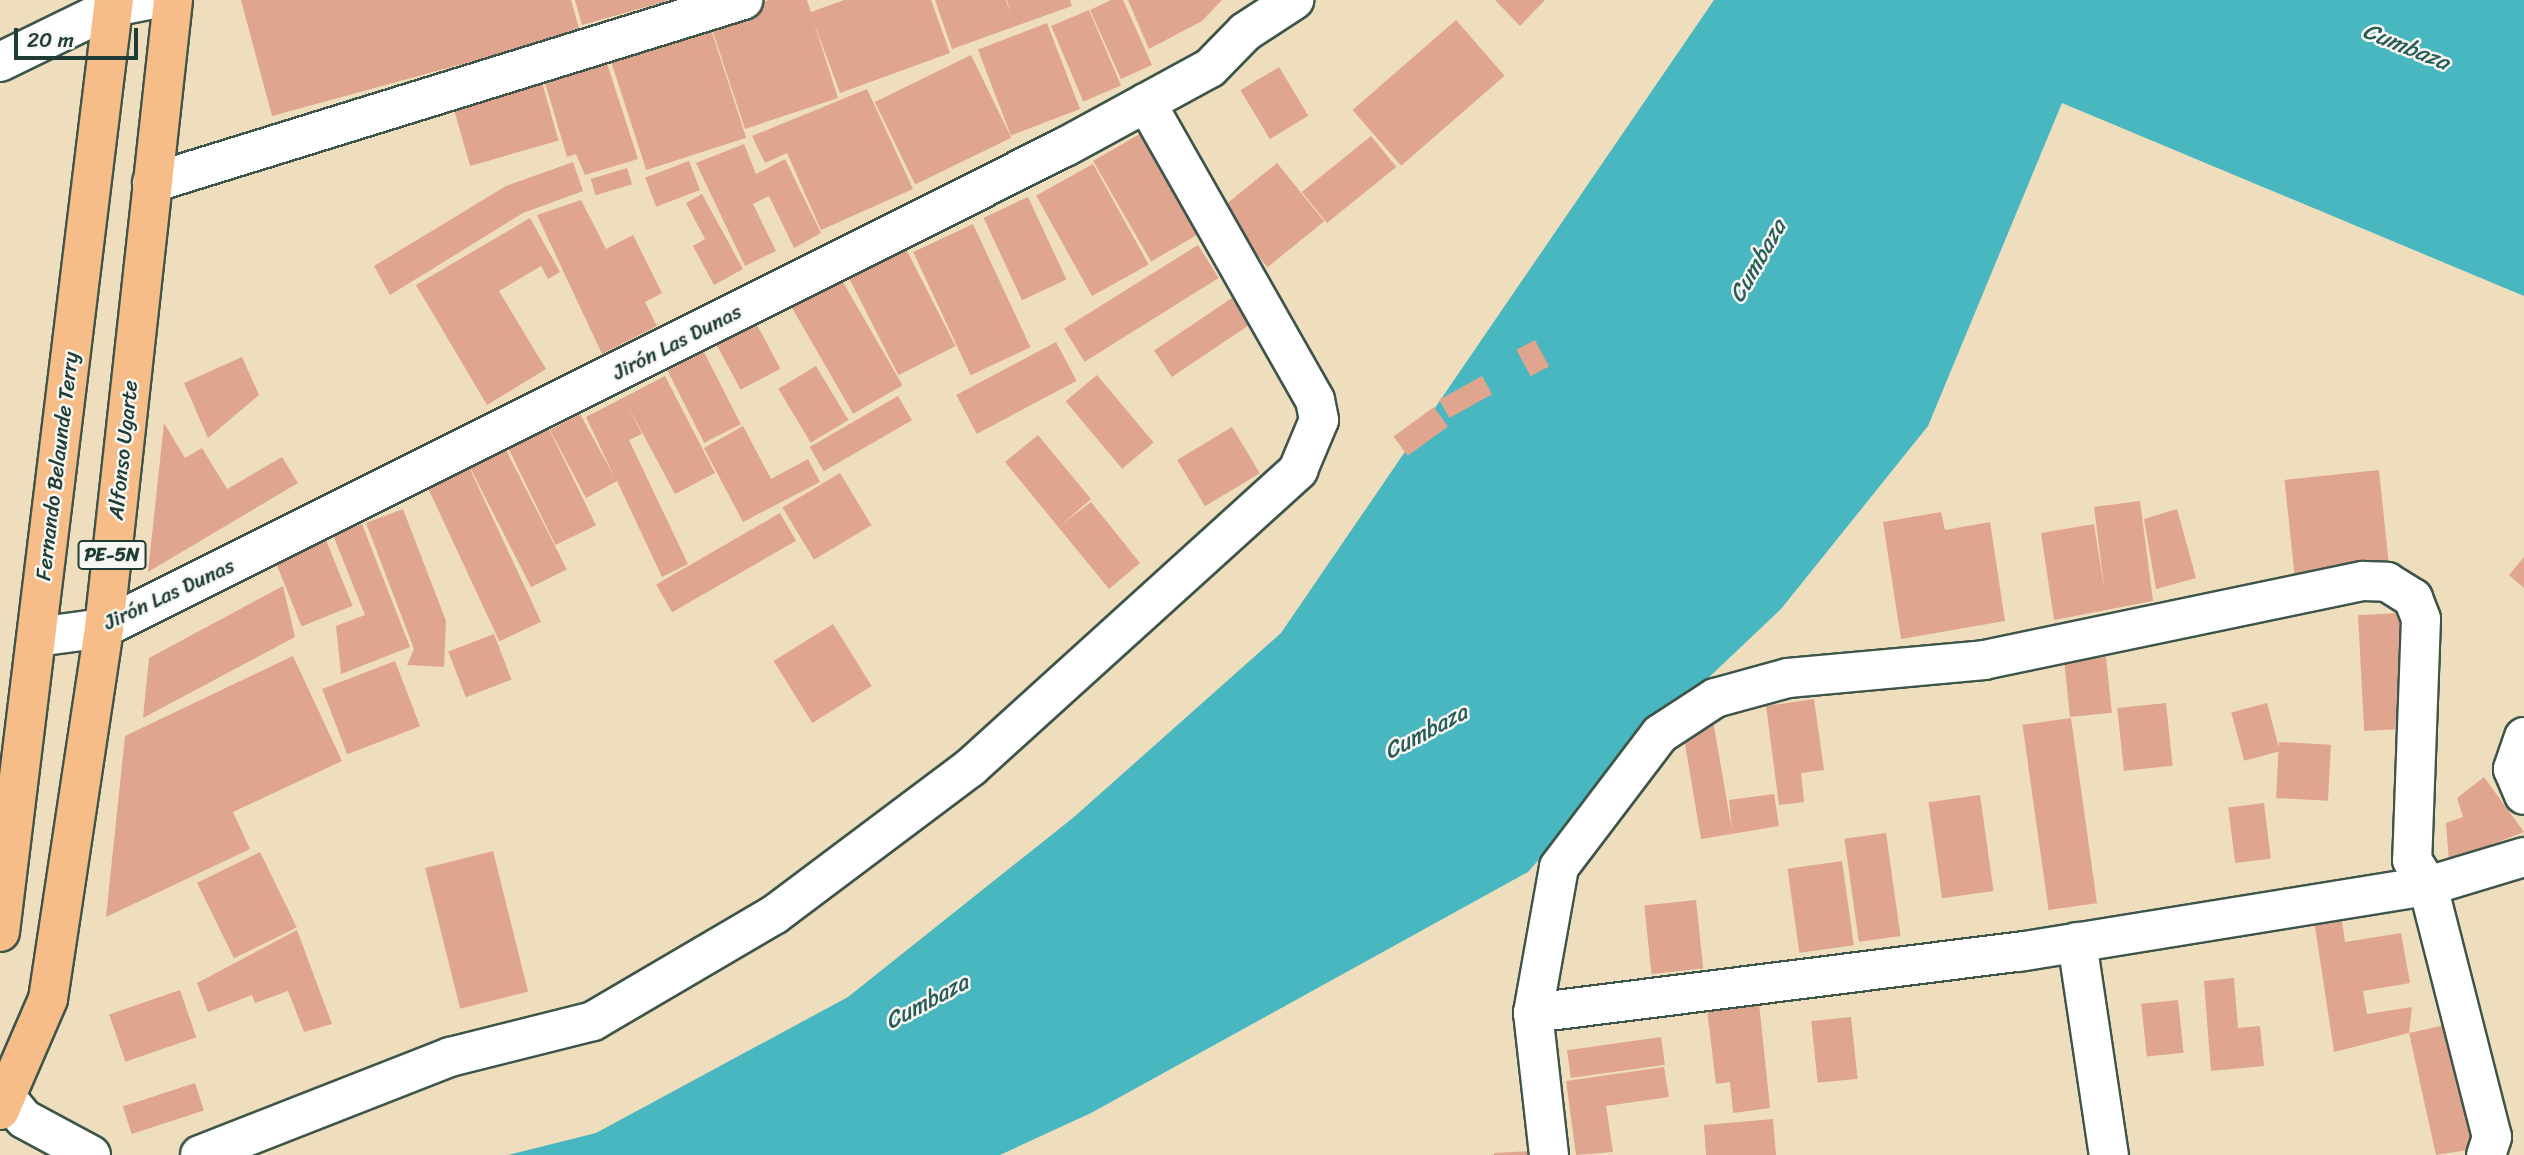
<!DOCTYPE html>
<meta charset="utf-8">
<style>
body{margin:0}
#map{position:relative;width:2524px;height:1155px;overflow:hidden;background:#efdebd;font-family:Sriracha,sans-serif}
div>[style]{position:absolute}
.water>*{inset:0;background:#48b7bf}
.building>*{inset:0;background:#e0a58e;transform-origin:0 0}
.roads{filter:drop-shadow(2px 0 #3e5549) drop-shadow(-2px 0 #3e5549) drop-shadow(0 2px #3e5549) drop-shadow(0 -2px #3e5549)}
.minor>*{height:38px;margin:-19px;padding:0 19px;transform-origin:19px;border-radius:19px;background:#fff}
.major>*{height:38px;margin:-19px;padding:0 19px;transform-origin:19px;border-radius:19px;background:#f7bd88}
span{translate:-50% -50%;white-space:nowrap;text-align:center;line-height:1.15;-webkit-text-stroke:5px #f6f6f2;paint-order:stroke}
.shield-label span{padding:2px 5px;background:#f6f6f2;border:2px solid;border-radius:5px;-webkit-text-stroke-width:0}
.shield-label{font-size:19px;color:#1f3d34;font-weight:700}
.street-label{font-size:21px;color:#1f3d34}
.water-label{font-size:23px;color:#295c57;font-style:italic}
.scale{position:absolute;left:14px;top:28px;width:124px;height:32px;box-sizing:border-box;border:4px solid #1f3d34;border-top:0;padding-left:9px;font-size:21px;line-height:24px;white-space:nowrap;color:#1f3d34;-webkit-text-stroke:5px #f6f6f2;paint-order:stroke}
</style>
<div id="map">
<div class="water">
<div style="clip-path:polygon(1714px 0,2524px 0,2524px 296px,2062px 103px,1928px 426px,1781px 609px,1647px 736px,1528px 872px,1091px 1113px,1000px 1155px,508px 1155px,596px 1133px,848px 997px,1074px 817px,1281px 633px)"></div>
</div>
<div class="building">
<div style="clip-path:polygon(241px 0,571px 0,580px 32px,272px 116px)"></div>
<div style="clip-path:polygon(575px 0,667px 0,667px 1px,582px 25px)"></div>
<div style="clip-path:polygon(769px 0,807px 0,811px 12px,844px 0,931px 0,950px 53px,840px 93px,814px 23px,838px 98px,745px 129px,709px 20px)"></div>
<div style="clip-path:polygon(935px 0,1006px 0,1010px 13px,1007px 0,1070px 0,1072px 6px,952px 49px)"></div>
<div style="clip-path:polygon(1111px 0,1123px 0,1152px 65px,1121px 79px,1090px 10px)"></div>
<div style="clip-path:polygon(1128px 0,1222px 0,1202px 21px,1149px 49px)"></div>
<div style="clip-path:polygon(1495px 0,1545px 0,1520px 26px)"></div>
<div style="left:1089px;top:10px;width:82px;height:41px;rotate:67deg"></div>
<div style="left:706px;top:14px;width:130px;height:105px;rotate:72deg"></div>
<div style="left:1456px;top:20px;width:74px;height:137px;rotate:49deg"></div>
<div style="left:1047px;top:23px;width:92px;height:74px;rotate:69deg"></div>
<div style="left:971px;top:55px;width:92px;height:107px;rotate:64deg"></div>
<div style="clip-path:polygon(605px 57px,638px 159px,585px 175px,576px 154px,567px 157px,543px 76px)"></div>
<div style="left:1279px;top:67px;width:57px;height:45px;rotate:59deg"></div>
<div style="left:541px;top:79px;width:64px;height:92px;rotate:74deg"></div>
<div style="clip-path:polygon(867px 89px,913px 189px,821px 230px,787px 153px,765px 163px,752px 136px)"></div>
<div style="left:1145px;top:131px;width:116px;height:60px;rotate:60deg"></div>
<div style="left:1371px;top:136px;width:40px;height:89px;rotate:51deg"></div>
<div style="clip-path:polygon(744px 144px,756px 174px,785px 159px,821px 233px,794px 248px,769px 196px,753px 204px,776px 251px,745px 266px,696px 163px)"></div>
<div style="left:689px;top:161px;width:31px;height:47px;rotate:69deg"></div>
<div style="clip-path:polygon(573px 162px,583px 191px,523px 213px,390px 295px,374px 266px,506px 186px)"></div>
<div style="left:1277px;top:163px;width:75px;height:73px;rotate:51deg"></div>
<div style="left:1093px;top:164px;width:115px;height:65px;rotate:61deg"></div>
<div style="left:627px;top:168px;width:17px;height:38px;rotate:73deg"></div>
<div style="clip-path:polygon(702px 194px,743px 269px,714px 285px,693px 246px,705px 239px,686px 203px)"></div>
<div style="left:1028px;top:197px;width:91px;height:49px;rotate:65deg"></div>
<div style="clip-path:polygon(581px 200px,606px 249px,633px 235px,662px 293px,645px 302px,657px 326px,602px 354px,537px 215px)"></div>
<div style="clip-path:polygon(530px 218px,560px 272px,548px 279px,541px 266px,499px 291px,546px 369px,487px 405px,416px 285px)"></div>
<div style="left:973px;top:224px;width:136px;height:66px;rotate:65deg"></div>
<div style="left:1198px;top:245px;width:39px;height:158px;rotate:58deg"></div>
<div style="left:906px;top:249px;width:109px;height:64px;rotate:63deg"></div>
<div style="left:836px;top:270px;width:133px;height:57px;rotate:60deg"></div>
<div style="left:1232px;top:298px;width:32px;height:94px;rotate:56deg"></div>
<div style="left:755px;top:321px;width:54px;height:45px;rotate:62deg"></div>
<div style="left:1535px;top:340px;width:30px;height:21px;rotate:62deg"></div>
<div style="left:1056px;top:342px;width:44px;height:113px;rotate:62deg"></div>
<div style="left:704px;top:352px;width:81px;height:41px;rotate:63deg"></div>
<div style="clip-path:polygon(242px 357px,259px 395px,208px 438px,184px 383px)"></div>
<div style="left:816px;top:366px;width:63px;height:44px;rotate:59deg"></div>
<div style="left:1097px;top:375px;width:88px;height:41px;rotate:50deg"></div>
<div style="clip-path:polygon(665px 376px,715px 473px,675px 494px,627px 404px,642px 434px,629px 440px,688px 564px,662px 577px,617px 481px,586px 498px,550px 430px,580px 414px,615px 478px,586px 417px)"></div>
<div style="left:1482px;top:376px;width:21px;height:49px;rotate:61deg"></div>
<div style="left:898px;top:396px;width:28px;height:102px;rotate:60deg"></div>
<div style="left:1434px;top:407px;width:24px;height:50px;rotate:54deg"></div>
<div style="clip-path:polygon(164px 423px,185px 458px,202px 448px,227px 489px,282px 457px,298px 483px,148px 572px)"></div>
<div style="clip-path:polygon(743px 426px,771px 479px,808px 459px,820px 482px,743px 522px,704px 448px)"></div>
<div style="left:1232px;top:427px;width:54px;height:64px;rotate:59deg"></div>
<div style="left:549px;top:429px;width:107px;height:45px;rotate:64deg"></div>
<div style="clip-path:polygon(1038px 435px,1091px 499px,1061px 525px,1091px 502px,1140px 563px,1109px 589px,1005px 462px)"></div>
<div style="left:505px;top:448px;width:136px;height:40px;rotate:63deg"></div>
<div style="left:468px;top:465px;width:173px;height:46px;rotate:65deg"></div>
<div style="left:2379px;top:470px;width:95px;height:95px;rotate:84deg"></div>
<div style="left:840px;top:473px;width:61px;height:67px;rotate:59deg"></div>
<div style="clip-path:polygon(2140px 501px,2153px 601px,2054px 620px,2041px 533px,2094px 524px,2105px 594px,2094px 507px)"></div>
<div style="clip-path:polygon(403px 509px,446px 621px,444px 667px,407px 665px,414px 649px,366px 523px)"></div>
<div style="clip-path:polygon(2177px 509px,2196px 578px,2156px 589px,2144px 519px)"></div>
<div style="clip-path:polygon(1941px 512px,1945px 530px,1990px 522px,2005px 621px,1901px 639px,1883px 522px)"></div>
<div style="left:780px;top:513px;width:32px;height:143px;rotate:60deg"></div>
<div style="clip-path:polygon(362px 524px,410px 647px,341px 674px,336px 626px,365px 615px,333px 535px)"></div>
<div style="left:326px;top:540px;width:71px;height:55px;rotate:68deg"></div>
<div style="clip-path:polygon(2524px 557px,2524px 588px,2509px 575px)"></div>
<div style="clip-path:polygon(283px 586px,295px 637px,143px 718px,149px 658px)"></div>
<div style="left:2399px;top:613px;width:116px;height:41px;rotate:87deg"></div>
<div style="left:833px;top:624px;width:73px;height:70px;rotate:58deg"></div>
<div style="left:494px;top:634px;width:49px;height:49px;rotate:69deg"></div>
<div style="clip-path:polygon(293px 656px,342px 761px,233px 812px,250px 849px,106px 917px,125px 736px)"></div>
<div style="left:2106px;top:657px;width:56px;height:42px;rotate:84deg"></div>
<div style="left:395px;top:661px;width:70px;height:78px;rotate:69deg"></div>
<div style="clip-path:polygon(1814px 699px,1824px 770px,1801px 773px,1804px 802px,1779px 805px,1766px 706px)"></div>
<div style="left:2166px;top:703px;width:63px;height:49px;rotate:84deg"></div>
<div style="left:2267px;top:703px;width:50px;height:37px;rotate:75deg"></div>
<div style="left:2071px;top:718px;width:187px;height:49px;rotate:82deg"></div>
<div style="clip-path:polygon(1713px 721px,1732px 830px,1729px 800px,1774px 794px,1779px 826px,1701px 839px,1682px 726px)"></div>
<div style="left:2279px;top:742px;width:52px;height:56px;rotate:3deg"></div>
<div style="clip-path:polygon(2484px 777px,2524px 832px,2449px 861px,2446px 823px,2463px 817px,2457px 798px)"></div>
<div style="left:1980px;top:795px;width:97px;height:52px;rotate:82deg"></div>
<div style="left:2264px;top:803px;width:56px;height:36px;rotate:83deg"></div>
<div style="left:1886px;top:833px;width:104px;height:42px;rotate:82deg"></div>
<div style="left:493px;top:851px;width:145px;height:70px;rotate:76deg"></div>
<div style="left:260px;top:852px;width:84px;height:70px;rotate:64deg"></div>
<div style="left:1842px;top:861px;width:85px;height:55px;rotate:82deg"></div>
<div style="left:1696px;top:900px;width:69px;height:52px;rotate:84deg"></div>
<div style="clip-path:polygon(2341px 915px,2345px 942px,2401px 933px,2410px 983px,2363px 991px,2367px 1014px,2412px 1007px,2409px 1033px,2459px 1022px,2487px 1147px,2436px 1155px,2409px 1033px,2334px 1052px,2314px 920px)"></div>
<div style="clip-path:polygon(297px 930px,332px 1024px,304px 1032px,288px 991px,255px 1003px,252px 995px,208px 1012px,197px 983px)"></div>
<div style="clip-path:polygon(2234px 978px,2238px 1028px,2260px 1026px,2264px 1066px,2211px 1071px,2204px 981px)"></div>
<div style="left:180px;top:990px;width:50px;height:75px;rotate:71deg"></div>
<div style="left:2178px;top:1000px;width:53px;height:37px;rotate:84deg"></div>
<div style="clip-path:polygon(1759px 1003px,1770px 1108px,1733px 1113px,1730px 1082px,1716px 1084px,1707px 1010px)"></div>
<div style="left:1851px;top:1017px;width:62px;height:40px;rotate:84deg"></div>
<div style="left:1661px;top:1037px;width:28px;height:95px;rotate:82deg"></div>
<div style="clip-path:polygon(1664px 1067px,1669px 1097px,1606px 1106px,1613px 1152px,1576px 1155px,1566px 1081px)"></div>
<div style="left:195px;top:1083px;width:29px;height:76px;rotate:72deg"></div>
<div style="clip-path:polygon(1773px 1119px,1776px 1155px,1706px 1155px,1704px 1125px)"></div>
<div style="clip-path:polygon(1531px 1151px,1531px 1155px,1494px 1155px,1494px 1153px)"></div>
</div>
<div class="roads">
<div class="minor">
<div style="left:0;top:62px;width:126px;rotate:-26deg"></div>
<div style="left:113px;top:7px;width:37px;rotate:-11deg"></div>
<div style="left:152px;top:183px;width:619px;rotate:-17.2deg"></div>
<div style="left:37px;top:637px;width:68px;rotate:-7.7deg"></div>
<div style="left:104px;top:628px;width:1075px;rotate:-26.59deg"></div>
<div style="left:1065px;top:147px;width:165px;rotate:-28.6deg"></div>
<div style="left:1210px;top:68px;width:50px;rotate:-45.8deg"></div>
<div style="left:1245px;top:32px;width:59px;rotate:-33.1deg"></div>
<div style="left:2524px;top:737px;width:34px;rotate:109deg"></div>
<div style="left:2513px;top:769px;width:28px;rotate:67deg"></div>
<div style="left:2077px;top:942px;width:215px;rotate:81.5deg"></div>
<div style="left:1533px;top:1013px;width:490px;rotate:-7.2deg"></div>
<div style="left:2019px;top:952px;width:414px;rotate:-9.2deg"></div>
<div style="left:2428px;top:886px;width:100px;rotate:-16.8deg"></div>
<div style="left:9px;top:1101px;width:23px;rotate:50deg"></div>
<div style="left:24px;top:1119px;width:76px;rotate:28.2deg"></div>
<div style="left:200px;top:1155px;width:269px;rotate:-21.4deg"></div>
<div style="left:450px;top:1057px;width:147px;rotate:-14.1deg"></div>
<div style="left:593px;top:1021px;width:210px;rotate:-30.4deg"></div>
<div style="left:774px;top:915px;width:246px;rotate:-36.9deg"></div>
<div style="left:971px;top:767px;width:442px;rotate:-42.2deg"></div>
<div style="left:1298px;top:470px;width:54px;rotate:-67.2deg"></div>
<div style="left:1319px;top:420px;width:20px;rotate:-101deg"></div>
<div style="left:1315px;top:400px;width:342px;rotate:-119.6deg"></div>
<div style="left:1549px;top:1155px;width:143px;rotate:-96.4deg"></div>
<div style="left:1533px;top:1013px;width:148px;rotate:-79.9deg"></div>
<div style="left:1559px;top:867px;width:167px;rotate:-52.8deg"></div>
<div style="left:1660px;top:734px;width:66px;rotate:-33.2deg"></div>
<div style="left:1715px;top:698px;width:76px;rotate:-15.3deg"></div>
<div style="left:1788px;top:678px;width:197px;rotate:-5.2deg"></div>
<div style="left:1984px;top:660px;width:387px;rotate:-11.8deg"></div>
<div style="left:2363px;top:581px;width:24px;rotate:2deg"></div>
<div style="left:2387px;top:582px;width:31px;rotate:32deg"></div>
<div style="left:2413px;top:598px;width:22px;rotate:69deg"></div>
<div style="left:2421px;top:619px;width:241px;rotate:92.1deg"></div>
<div style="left:2412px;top:860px;width:31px;rotate:58deg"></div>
<div style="left:2428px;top:886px;width:259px;rotate:75.7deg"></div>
<div style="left:2492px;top:1137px;width:19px;rotate:108deg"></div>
</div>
<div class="major">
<div style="left:0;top:932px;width:939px;rotate:-83.03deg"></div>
<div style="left:0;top:1110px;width:121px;rotate:-66.6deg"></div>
<div style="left:48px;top:999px;width:375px;rotate:-81.4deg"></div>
<div style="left:104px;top:628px;width:632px;rotate:-83.73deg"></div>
</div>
</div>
<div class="shield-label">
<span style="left:112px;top:555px">PE-5N</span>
</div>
<div class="street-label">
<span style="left:677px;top:342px;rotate:-27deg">Jirón Las Dunas</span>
<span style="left:123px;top:450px;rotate:-84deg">Alfonso Ugarte</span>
<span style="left:57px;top:466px;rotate:-83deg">Fernando Belaunde Terry</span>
<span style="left:169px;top:594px;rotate:-25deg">Jirón Las Dunas</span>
</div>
<div class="water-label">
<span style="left:2406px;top:47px;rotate:22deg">Cumbaza</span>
<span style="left:1758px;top:261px;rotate:-60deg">Cumbaza</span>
<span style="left:1426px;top:732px;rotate:-28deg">Cumbaza</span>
<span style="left:927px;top:1002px;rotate:-28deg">Cumbaza</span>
</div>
<div class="scale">20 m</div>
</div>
